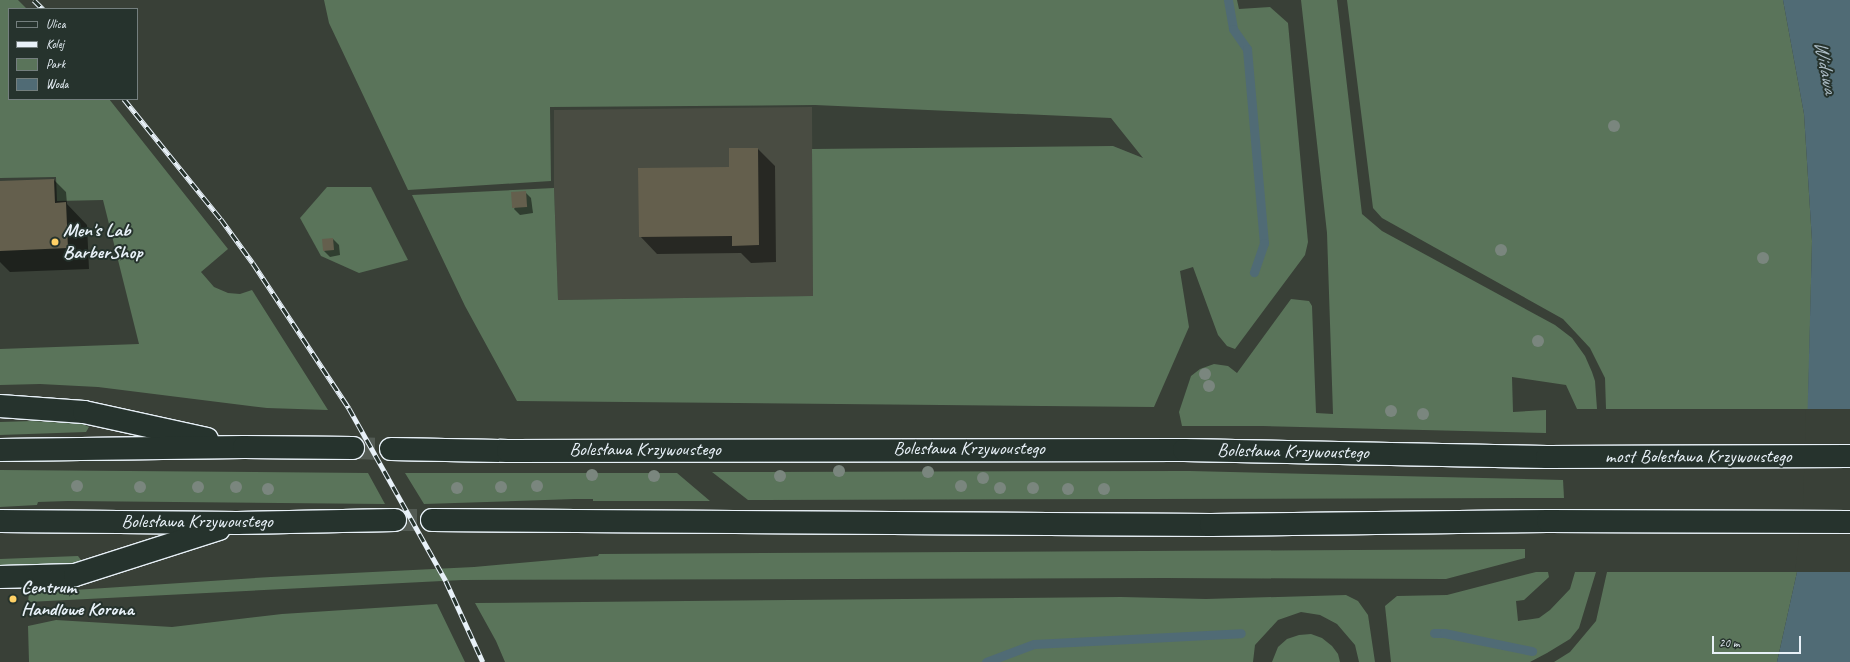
<!DOCTYPE html>
<meta charset="utf-8">
<style>
body{margin:0}
#map{position:relative;width:1850px;height:662px;overflow:hidden;background:#394037;font-family:Caveat,sans-serif}
div>[style]{position:absolute}
.built>*{inset:0;background:#494c42}
.green>*{inset:0;background:#5a745a}
.water>*{inset:0;background:#506b75}
.pier>*{inset:0;background:#394037}
.shadow>*{inset:0;background:#0007}
.stream>*{height:9px;margin:-4.5px;padding:0 4.5px;transform-origin:4.5px;border-radius:4.5px;background:#506b75}
.building>*{inset:0;background:#645f4d;transform-origin:0 0}
.secondary-tunnel>*{height:22px;margin-top:-11px;transform-origin:0;background:repeating-linear-gradient(90deg,#535b54 0 22px,transparent 0 33px)}
.roads{filter:drop-shadow(1px 0 #e8f1f8) drop-shadow(-1px 0 #e8f1f8) drop-shadow(0 1px #e8f1f8) drop-shadow(0 -1px #e8f1f8)}
.secondary>*{height:22px;margin:-11px;padding:0 11px;transform-origin:11px;border-radius:11px;background:#26332d}
.rail>*{height:4.5px;margin-top:-2.25px;transform-origin:0;background:repeating-linear-gradient(90deg,#26332d 0 9px,#e8f1f8 0 18px);box-sizing:border-box;border-block:1px solid #e8f1f8}
.trees>*{width:12px;height:12px;margin:-6px;border-radius:50%;background:#7a867e}
.dots>*{width:11px;height:11px;translate:-50% -50%;box-sizing:border-box;border:2px solid #26332d;border-radius:50%}
span{translate:-50% -50%;white-space:nowrap;text-align:center;line-height:1.15;-webkit-text-stroke:4px #26332d;paint-order:stroke}
.poi-label{font-size:19px;color:#e8f1f8;font-weight:700}
.left{translate:0 -50%;text-align:left}
.street-label{font-size:19px;color:#e8f1f8}
.water-label{font-size:20px;color:#abbbc4;font-style:italic}
.legend{position:absolute;left:8px;top:8px;width:130px;height:92px;box-sizing:border-box;background:#26332d;border:1px solid #747f7e;margin:0;padding:5px 7px;list-style:none;font-size:12px;color:#e8f1f8}
.legend li{display:flex;align-items:center;gap:8px;height:20px}
.legend b{width:20px;border:1px solid #747f7e}
.scale{position:absolute;left:1712px;top:636px;width:89px;height:18px;box-sizing:border-box;border:2px solid #e8f1f8;border-top:0;padding-left:5px;font-size:12px;line-height:14px;white-space:nowrap;color:#e8f1f8;-webkit-text-stroke:3px #26332d;paint-order:stroke}
</style>
<div id="map">
<div class="built">
<div style="clip-path:polygon(812px 107px,813px 296px,558px 300px,554px 188px,554px 110px)"></div>
</div>
<div class="green">
<div style="clip-path:polygon(0 0,18px 0,27px 9px,9px 9px,9px 99px,109px 99px,228px 249px,201px 272px,214px 287px,228px 293px,240px 294px,252px 290px,328px 410px,267px 408px,98px 387px,40px 384px,0 385px,0 349px,139px 344px,103px 200px,57px 201px,56px 177px,0 178px)"></div>
<div style="clip-path:polygon(324px 0,1237px 0,1239px 9px,1270px 7px,1288px 23px,1308px 242px,1305px 255px,1235px 349px,1227px 346px,1218px 335px,1193px 267px,1180px 271px,1189px 327px,1154px 407px,517px 401px,465px 306px,412px 195px,554px 188px,558px 300px,813px 296px,812px 149px,1113px 146px,1143px 158px,1111px 118px,815px 105px,550px 107px,551px 181px,408px 190px,329px 23px)"></div>
<div style="clip-path:polygon(1301px 0,1337px 0,1362px 214px,1382px 231px,1555px 325px,1572px 338px,1585px 356px,1592px 372px,1595px 381px,1597px 409px,1577px 409px,1566px 385px,1512px 377px,1513px 412px,1546px 410px,1546px 433px,1263px 426px,1182px 426px,1179px 412px,1191px 376px,1200px 369px,1214px 364px,1228px 366px,1237px 373px,1291px 299px,1309px 301px,1312px 306px,1316px 413px,1333px 414px,1327px 233px)"></div>
<div style="clip-path:polygon(1347px 0,1783px 0,1804px 114px,1812px 241px,1808px 409px,1606px 409px,1605px 378px,1590px 348px,1563px 319px,1382px 218px,1373px 208px)"></div>
<div style="clip-path:polygon(327px 187px,371px 187px,408px 260px,359px 273px,321px 256px,300px 218px)"></div>
<div style="clip-path:polygon(32px 421px,83px 424px,89px 427px,86px 432px,0 435px,0 422px)"></div>
<div style="clip-path:polygon(0 470px,368px 473px,385px 504px,68px 501px,38px 502px,37px 505px,0 507px)"></div>
<div style="clip-path:polygon(1190px 471px,1563px 480px,1564px 498px,748px 500px,712px 472px)"></div>
<div style="clip-path:polygon(405px 473px,677px 473px,710px 501px,593px 501px,593px 499px,575px 499px,424px 504px)"></div>
<div style="clip-path:polygon(1525px 549px,1525px 558px,1446px 579px,1165px 578px,462px 580px,28px 602px,29px 593px,271px 577px,474px 567px,598px 556px,599px 554px)"></div>
<div style="clip-path:polygon(78px 556px,81px 560px,77px 563px,0 569px,0 559px)"></div>
<div style="clip-path:polygon(1536px 572px,1548px 572px,1549px 577px,1524px 600px,1516px 601px,1518px 621px,1539px 618px,1550px 610px,1570px 589px,1575px 572px,1596px 572px,1579px 628px,1570px 639px,1547px 653px,1530px 662px,1391px 662px,1385px 606px,1397px 596px,1447px 595px)"></div>
<div style="clip-path:polygon(1607px 572px,1797px 572px,1777px 662px,1554px 662px,1570px 652px,1596px 621px)"></div>
<div style="clip-path:polygon(1346px 595px,1358px 601px,1368px 615px,1375px 662px,1359px 662px,1355px 645px,1337px 624px,1320px 615px,1301px 612px,1278px 620px,1255px 645px,1253px 662px,505px 662px,496px 641px,475px 603px,1121px 597px,1206px 599px)"></div>
<div style="clip-path:polygon(437px 604px,465px 662px,29px 662px,28px 626px,56px 620px,172px 627px,282px 614px)"></div>
<div style="clip-path:polygon(1311px 634px,1322px 638px,1332px 646px,1338px 654px,1340px 662px,1272px 662px,1278px 647px,1287px 639px,1299px 635px)"></div>
</div>
<div class="water">
<div style="clip-path:polygon(1783px 0,1850px 0,1850px 662px,1777px 662px,1797px 572px,1805px 508px,1812px 241px,1804px 114px)"></div>
</div>
<div class="pier">
<div style="clip-path:polygon(1806px 409px,1850px 409px,1850px 572px,1795px 572px,1803px 507px)"></div>
</div>
<div class="shadow">
<div style="clip-path:polygon(730px 149px,758px 149px,775px 166px,776px 262px,751px 263px,741px 253px,657px 254px,640px 236px,730px 168px)"></div>
<div style="clip-path:polygon(54px 180px,66px 192px,67px 204px,87px 225px,89px 269px,10px 272px,0 262px,0 182px)"></div>
<div style="clip-path:polygon(525px 192px,531px 198px,533px 213px,520px 215px,514px 209px)"></div>
<div style="clip-path:polygon(333px 239px,339px 245px,340px 255px,330px 257px,324px 251px)"></div>
</div>
<div class="stream">
<div style="left:1228px;top:0;width:29px;rotate:80deg"></div>
<div style="left:1233px;top:29px;width:24px;rotate:55deg"></div>
<div style="left:1247px;top:49px;width:195px;rotate:85deg"></div>
<div style="left:1264px;top:243px;width:31px;rotate:109deg"></div>
<div style="left:1434px;top:633px;width:10px"></div>
<div style="left:1444px;top:633px;width:90px;rotate:11.6deg"></div>
<div style="left:986px;top:662px;width:51px;rotate:-20.6deg"></div>
<div style="left:1034px;top:644px;width:207px;rotate:-3deg"></div>
</div>
<div class="building">
<div style="clip-path:polygon(729px 148px,758px 148px,759px 245px,732px 246px,732px 236px,639px 237px,638px 168px,729px 167px)"></div>
<div style="clip-path:polygon(54px 179px,55px 203px,66px 202px,68px 248px,0 251px,0 181px)"></div>
<div style="left:526px;top:191px;width:16px;height:15px;rotate:86deg"></div>
<div style="left:333px;top:238px;width:12px;height:11px;rotate:85deg"></div>
</div>
<div class="secondary-tunnel">
<div style="left:353px;top:448px;width:38px;rotate:2deg"></div>
<div style="left:395px;top:520px;width:37px"></div>
</div>
<div class="roads">
<div class="secondary">
<div style="left:0;top:406px;width:84px;rotate:4.1deg"></div>
<div style="left:84px;top:412px;width:126px;rotate:12.4deg"></div>
<div style="left:391px;top:449px;width:117px;rotate:1deg"></div>
<div style="left:508px;top:451px;width:676px;rotate:-0.08deg"></div>
<div style="left:1184px;top:450px;width:363px;rotate:1.1deg"></div>
<div style="left:1547px;top:457px;width:303px;rotate:-0.2deg"></div>
<div style="left:0;top:450px;width:244px;rotate:-0.7deg"></div>
<div style="left:244px;top:447px;width:109px;rotate:0.5deg"></div>
<div style="left:432px;top:520px;width:779px;rotate:0.37deg"></div>
<div style="left:1211px;top:525px;width:337px;rotate:-0.7deg"></div>
<div style="left:1548px;top:521px;width:302px;rotate:0.2deg"></div>
<div style="left:0;top:521px;width:237px;rotate:0.5deg"></div>
<div style="left:237px;top:523px;width:158px;rotate:-1.1deg"></div>
<div style="left:0;top:577px;width:75px;rotate:-1.5deg"></div>
<div style="left:75px;top:575px;width:151px;rotate:-17.7deg"></div>
</div>
</div>
<div class="rail">
<div style="left:34px;top:0;width:13px;rotate:45deg"></div>
<div style="left:124px;top:99px;width:154px;rotate:51.1deg"></div>
<div style="left:221px;top:219px;width:54px;rotate:54deg"></div>
<div style="left:253px;top:263px;width:174px;rotate:56.5deg"></div>
<div style="left:349px;top:408px;width:198px;rotate:60.7deg"></div>
<div style="left:446px;top:581px;width:89px;rotate:65.4deg"></div>
</div>
<div class="trees">
<div style="left:1614px;top:126px"></div>
<div style="left:1501px;top:250px"></div>
<div style="left:1763px;top:258px"></div>
<div style="left:1538px;top:341px"></div>
<div style="left:1205px;top:374px"></div>
<div style="left:1209px;top:386px"></div>
<div style="left:1391px;top:411px"></div>
<div style="left:1423px;top:414px"></div>
<div style="left:839px;top:471px"></div>
<div style="left:928px;top:472px"></div>
<div style="left:592px;top:475px"></div>
<div style="left:654px;top:476px"></div>
<div style="left:780px;top:476px"></div>
<div style="left:983px;top:478px"></div>
<div style="left:77px;top:486px"></div>
<div style="left:537px;top:486px"></div>
<div style="left:961px;top:486px"></div>
<div style="left:140px;top:487px"></div>
<div style="left:198px;top:487px"></div>
<div style="left:236px;top:487px"></div>
<div style="left:501px;top:487px"></div>
<div style="left:457px;top:488px"></div>
<div style="left:1000px;top:488px"></div>
<div style="left:1033px;top:488px"></div>
<div style="left:268px;top:489px"></div>
<div style="left:1068px;top:489px"></div>
<div style="left:1104px;top:489px"></div>
</div>
<div class="dots">
<div style="left:55px;top:242px;background:#ffd166"></div>
<div style="left:13px;top:599px;background:#ffd166"></div>
</div>
<div class="poi-label">
<span class="left" style="left:63px;top:242px">Men's Lab<br>BarberShop</span>
<span class="left" style="left:21px;top:599px">Centrum<br>Handlowe Korona</span>
</div>
<div class="street-label">
<span style="left:969px;top:449px">Bolesława Krzywoustego</span>
<span style="left:645px;top:450px">Bolesława Krzywoustego</span>
<span style="left:1293px;top:452px;rotate:1deg">Bolesława Krzywoustego</span>
<span style="left:1698px;top:457px">most Bolesława Krzywoustego</span>
<span style="left:197px;top:522px">Bolesława Krzywoustego</span>
</div>
<div class="water-label">
<span style="left:1826px;top:67px;rotate:79deg">Widawa</span>
</div>
<ul class="legend">
<li><b style="height:5px;background:#26332d"></b>Ulica</li>
<li><b style="height:5px;background:#e8f1f8"></b>Kolej</li>
<li><b style="height:11px;background:#5a745a"></b>Park</li>
<li><b style="height:11px;background:#506b75"></b>Woda</li>
</ul>
<div class="scale">20 m</div>
</div>
